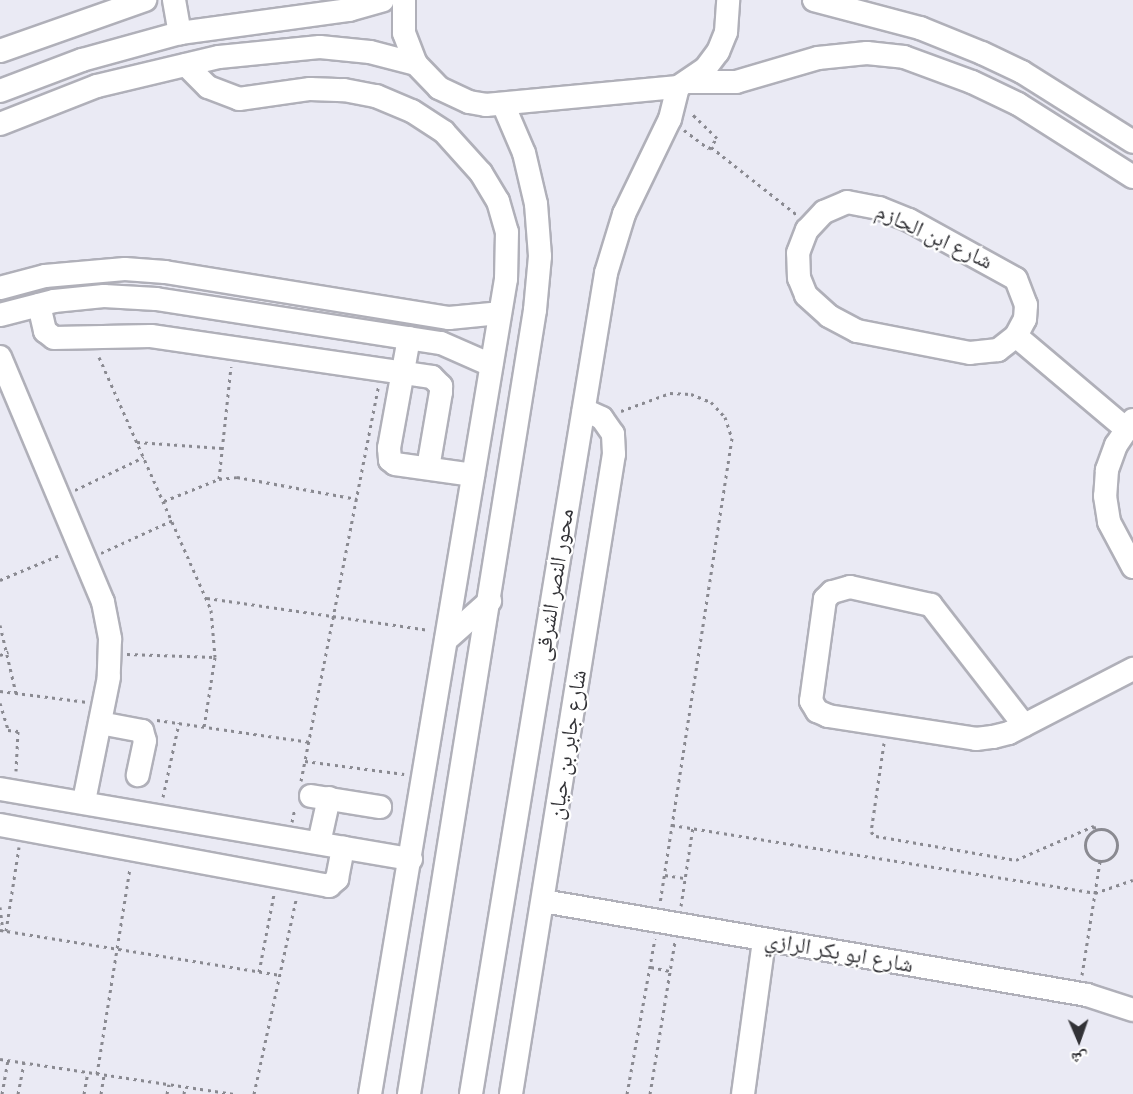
<!DOCTYPE html>
<meta charset="utf-8">
<style>
body{margin:0}
#map{position:relative;width:1133px;height:1094px;overflow:hidden;background:#eaeaf4;font-family:Karla,"Noto Naskh Arabic",sans-serif}
div>[style]{position:absolute}
.path>*{height:3px;margin-top:-1.5px;transform-origin:0;background:repeating-linear-gradient(90deg,#8a8a91 0 3px,transparent 0 7.5px)}
.path>.ring{margin:-1.5px;padding:0;box-sizing:content-box;background:none;border:3px solid #8a8a91;border-radius:50%}
.roads{filter:drop-shadow(2px 0 #b0b0b9) drop-shadow(-2px 0 #b0b0b9) drop-shadow(0 2px #b0b0b9) drop-shadow(0 -2px #b0b0b9)}
.minor>*{height:22px;margin:-11px;padding:0 11px;transform-origin:11px;border-radius:11px;background:#fff}
span{translate:-50% -50%;white-space:nowrap;text-align:center;line-height:1.15;-webkit-text-stroke:4.5px #fff;paint-order:stroke}
.street-label{font-size:22px;color:#323236}
.north{position:absolute;left:1049px;top:1010px;width:60px;height:60px;-webkit-text-stroke:4px #fff;paint-order:stroke;rotate:178deg;font-size:16px;font-weight:700;line-height:24px;text-align:center;color:#323236}
.north::after{content:'';display:block;margin:auto;width:21px;height:27px;background:#323236;clip-path:polygon(50% 0,100% 100%,50% 72%,0 100%)}
</style>
<div id="map">
<div class="path">
<div style="left:684px;top:130px;width:31px;rotate:37deg"></div>
<div style="left:709px;top:149px;width:14px;rotate:-54deg"></div>
<div style="left:717px;top:138px;width:35px;rotate:-136deg"></div>
<div style="left:711px;top:147px;width:110px;rotate:38.3deg"></div>
<div style="left:99px;top:357px;width:277px;rotate:66.1deg"></div>
<div style="left:211px;top:610px;width:47px;rotate:85.1deg"></div>
<div style="left:215px;top:657px;width:71px;rotate:98.9deg"></div>
<div style="left:621px;top:411px;width:52px;rotate:-20.2deg"></div>
<div style="left:670px;top:393px;width:21px;rotate:3deg"></div>
<div style="left:691px;top:394px;width:22px;rotate:22deg"></div>
<div style="left:711px;top:402px;width:21px;rotate:47deg"></div>
<div style="left:725px;top:417px;width:22px;rotate:72deg"></div>
<div style="left:732px;top:438px;width:471px;rotate:98.8deg"></div>
<div style="left:137px;top:442px;width:85px;rotate:4deg"></div>
<div style="left:219px;top:479px;width:113px;rotate:-83.9deg"></div>
<div style="left:75px;top:490px;width:76px;rotate:-25.6deg"></div>
<div style="left:164px;top:501px;width:59px;rotate:-21.8deg"></div>
<div style="left:219px;top:479px;width:18px;rotate:-6deg"></div>
<div style="left:237px;top:477px;width:122px;rotate:10.4deg"></div>
<div style="left:101px;top:553px;width:79px;rotate:-24.6deg"></div>
<div style="left:0;top:580px;width:67px;rotate:-22.8deg"></div>
<div style="left:207px;top:598px;width:223px;rotate:8.2deg"></div>
<div style="left:0;top:625px;width:70px;rotate:76.8deg"></div>
<div style="left:127px;top:654px;width:88px;rotate:2deg"></div>
<div style="left:0;top:655px;width:9px;rotate:-21deg"></div>
<div style="left:0;top:691px;width:88px;rotate:7.2deg"></div>
<div style="left:0;top:703px;width:28px;rotate:73deg"></div>
<div style="left:8px;top:730px;width:10px;rotate:6deg"></div>
<div style="left:18px;top:731px;width:40px;rotate:92.9deg"></div>
<div style="left:157px;top:720px;width:155px;rotate:8.2deg"></div>
<div style="left:884px;top:743px;width:90px;rotate:98.3deg"></div>
<div style="left:871px;top:832px;width:6px;rotate:39deg"></div>
<div style="left:876px;top:836px;width:142px;rotate:9.7deg"></div>
<div style="left:1016px;top:860px;width:85px;rotate:-23.6deg"></div>
<div style="left:1094px;top:826px;width:3px;rotate:72deg"></div>
<div style="left:305px;top:761px;width:100px;rotate:7.5deg"></div>
<div style="left:301px;top:781px;width:401px;rotate:-78.9deg"></div>
<div style="left:163px;top:797px;width:76px;rotate:-77.8deg"></div>
<div style="left:292px;top:822px;width:14px;rotate:-78deg"></div>
<div style="left:672px;top:825px;width:428px;rotate:9.1deg"></div>
<div style="left:1095px;top:893px;width:40px;rotate:-18.9deg"></div>
<div class="ring" style="left:1085px;top:829px;width:29px;height:29px"></div>
<div style="left:665px;top:875px;width:20px;rotate:9deg"></div>
<div style="left:681px;top:906px;width:80px;rotate:-81.4deg"></div>
<div style="left:0;top:907px;width:24px;rotate:83deg"></div>
<div style="left:0;top:930px;width:284px;rotate:9.1deg"></div>
<div style="left:6px;top:931px;width:85px;rotate:-81.2deg"></div>
<div style="left:651px;top:967px;width:19px;rotate:12deg"></div>
<div style="left:259px;top:972px;width:79px;rotate:-79.1deg"></div>
<div style="left:1082px;top:975px;width:115px;rotate:-81deg"></div>
<div style="left:0;top:1059px;width:237px;rotate:8.5deg"></div>
<div style="left:97px;top:1074px;width:209px;rotate:-80.9deg"></div>
<div style="left:2px;top:1094px;width:35px;rotate:-80deg"></div>
<div style="left:18px;top:1094px;width:32px;rotate:-79deg"></div>
<div style="left:84px;top:1094px;width:22px;rotate:-80deg"></div>
<div style="left:101px;top:1094px;width:19px;rotate:-81deg"></div>
<div style="left:167px;top:1094px;width:10px;rotate:-79deg"></div>
<div style="left:184px;top:1094px;width:7px;rotate:-82deg"></div>
<div style="left:254px;top:1094px;width:199px;rotate:-77.8deg"></div>
<div style="left:627px;top:1094px;width:158px;rotate:-79.8deg"></div>
<div style="left:650px;top:1094px;width:154px;rotate:-80.7deg"></div>
</div>
<div class="roads">
<div class="minor">
<div style="left:174px;top:0;width:34px;rotate:80deg"></div>
<div style="left:404px;top:0;width:33px;rotate:90deg"></div>
<div style="left:404px;top:33px;width:33px;rotate:69deg"></div>
<div style="left:416px;top:64px;width:33px;rotate:46deg"></div>
<div style="left:439px;top:88px;width:33px;rotate:25deg"></div>
<div style="left:469px;top:102px;width:17px;rotate:10deg"></div>
<div style="left:486px;top:105px;width:193px;rotate:-5.4deg"></div>
<div style="left:678px;top:87px;width:32px;rotate:-34deg"></div>
<div style="left:705px;top:69px;width:21px;rotate:-53deg"></div>
<div style="left:718px;top:52px;width:22px;rotate:-68deg"></div>
<div style="left:726px;top:32px;width:32px;rotate:-86deg"></div>
<div style="left:814px;top:0;width:110px;rotate:14.8deg"></div>
<div style="left:920px;top:28px;width:67px;rotate:22deg"></div>
<div style="left:982px;top:53px;width:44px;rotate:25.4deg"></div>
<div style="left:1022px;top:72px;width:131px;rotate:32.2deg"></div>
<div style="left:0;top:51px;width:154px;rotate:-19.4deg"></div>
<div style="left:186px;top:65px;width:31px;rotate:45deg"></div>
<div style="left:208px;top:87px;width:33px;rotate:21deg"></div>
<div style="left:239px;top:99px;width:72px;rotate:-8deg"></div>
<div style="left:310px;top:89px;width:34px;rotate:2deg"></div>
<div style="left:344px;top:90px;width:33px;rotate:11deg"></div>
<div style="left:376px;top:96px;width:39px;rotate:23deg"></div>
<div style="left:412px;top:111px;width:38px;rotate:33deg"></div>
<div style="left:444px;top:132px;width:55px;rotate:47.9deg"></div>
<div style="left:481px;top:173px;width:33px;rotate:59deg"></div>
<div style="left:498px;top:201px;width:32px;rotate:74deg"></div>
<div style="left:507px;top:232px;width:47px;rotate:91.2deg"></div>
<div style="left:506px;top:279px;width:826px;rotate:99.47deg"></div>
<div style="left:688px;top:82px;width:48px"></div>
<div style="left:736px;top:82px;width:85px;rotate:-16.3deg"></div>
<div style="left:818px;top:58px;width:49px;rotate:-5.8deg"></div>
<div style="left:867px;top:53px;width:37px;rotate:6deg"></div>
<div style="left:904px;top:57px;width:72px;rotate:20.2deg"></div>
<div style="left:972px;top:82px;width:51px;rotate:25.6deg"></div>
<div style="left:1018px;top:104px;width:136px;rotate:32.4deg"></div>
<div style="left:0;top:91px;width:88px;rotate:-20.7deg"></div>
<div style="left:82px;top:60px;width:102px;rotate:-15.4deg"></div>
<div style="left:180px;top:33px;width:171px;rotate:-7.8deg"></div>
<div style="left:349px;top:10px;width:35px;rotate:-16deg"></div>
<div style="left:0;top:124px;width:104px;rotate:-21.4deg"></div>
<div style="left:97px;top:86px;width:125px;rotate:-13.4deg"></div>
<div style="left:219px;top:57px;width:101px;rotate:-5.7deg"></div>
<div style="left:320px;top:47px;width:50px;rotate:5.7deg"></div>
<div style="left:370px;top:52px;width:48px;rotate:14.6deg"></div>
<div style="left:847px;top:202px;width:33px;rotate:11deg"></div>
<div style="left:879px;top:208px;width:32px;rotate:22deg"></div>
<div style="left:909px;top:220px;width:122px;rotate:28.9deg"></div>
<div style="left:1016px;top:279px;width:28px;rotate:69deg"></div>
<div style="left:1026px;top:305px;width:14px;rotate:94deg"></div>
<div style="left:1025px;top:319px;width:19px;rotate:118deg"></div>
<div style="left:1016px;top:336px;width:23px;rotate:142deg"></div>
<div style="left:998px;top:350px;width:28px;rotate:174deg"></div>
<div style="left:970px;top:353px;width:115px;rotate:-169deg"></div>
<div style="left:857px;top:331px;width:32px;rotate:-152deg"></div>
<div style="left:829px;top:316px;width:31px;rotate:-138deg"></div>
<div style="left:806px;top:295px;width:18px;rotate:-112deg"></div>
<div style="left:799px;top:278px;width:25px;rotate:-92deg"></div>
<div style="left:798px;top:253px;width:25px;rotate:-69deg"></div>
<div style="left:807px;top:230px;width:25px;rotate:-47deg"></div>
<div style="left:824px;top:212px;width:25px;rotate:-23deg"></div>
<div style="left:0;top:288px;width:47px;rotate:-14.9deg"></div>
<div style="left:45px;top:276px;width:80px;rotate:-5deg"></div>
<div style="left:125px;top:269px;width:40px;rotate:4.3deg"></div>
<div style="left:165px;top:272px;width:288px;rotate:9.2deg"></div>
<div style="left:449px;top:318px;width:51px;rotate:-5.6deg"></div>
<div style="left:39px;top:305px;width:27px;rotate:77deg"></div>
<div style="left:45px;top:331px;width:11px;rotate:38deg"></div>
<div style="left:54px;top:338px;width:97px;rotate:-1.2deg"></div>
<div style="left:151px;top:336px;width:284px;rotate:8.3deg"></div>
<div style="left:432px;top:377px;width:13px;rotate:45deg"></div>
<div style="left:441px;top:386px;width:6px;rotate:90deg"></div>
<div style="left:441px;top:392px;width:77px;rotate:99.7deg"></div>
<div style="left:0;top:315px;width:56px;rotate:-14.5deg"></div>
<div style="left:54px;top:301px;width:50px;rotate:-5.7deg"></div>
<div style="left:104px;top:296px;width:52px;rotate:3.3deg"></div>
<div style="left:156px;top:299px;width:288px;rotate:8.8deg"></div>
<div style="left:441px;top:343px;width:55px;rotate:23.7deg"></div>
<div style="left:1016px;top:336px;width:144px;rotate:40.2deg"></div>
<div style="left:409px;top:338px;width:112px;rotate:100.3deg"></div>
<div style="left:389px;top:448px;width:12px;rotate:85deg"></div>
<div style="left:390px;top:460px;width:6px;rotate:39deg"></div>
<div style="left:395px;top:464px;width:79px;rotate:8deg"></div>
<div style="left:0;top:357px;width:266px;rotate:67.2deg"></div>
<div style="left:103px;top:602px;width:38px;rotate:79deg"></div>
<div style="left:110px;top:639px;width:38px;rotate:92deg"></div>
<div style="left:109px;top:677px;width:126px;rotate:101.4deg"></div>
<div style="left:1133px;top:420px;width:30px;rotate:124deg"></div>
<div style="left:1116px;top:445px;width:27px;rotate:110deg"></div>
<div style="left:1107px;top:470px;width:26px;rotate:94deg"></div>
<div style="left:1105px;top:496px;width:26px;rotate:81deg"></div>
<div style="left:1109px;top:522px;width:51px;rotate:61.9deg"></div>
<div style="left:446px;top:640px;width:59px;rotate:-41.6deg"></div>
<div style="left:100px;top:723px;width:43px;rotate:10.8deg"></div>
<div style="left:142px;top:731px;width:10px;rotate:73deg"></div>
<div style="left:145px;top:741px;width:35px;rotate:102deg"></div>
<div style="left:1024px;top:725px;width:152px;rotate:-127.8deg"></div>
<div style="left:931px;top:605px;width:83px;rotate:-167.5deg"></div>
<div style="left:850px;top:587px;width:19px;rotate:164deg"></div>
<div style="left:832px;top:592px;width:10px;rotate:135deg"></div>
<div style="left:825px;top:599px;width:103px;rotate:97.8deg"></div>
<div style="left:811px;top:701px;width:12px;rotate:59deg"></div>
<div style="left:817px;top:711px;width:12px;rotate:24deg"></div>
<div style="left:828px;top:716px;width:150px;rotate:8.8deg"></div>
<div style="left:976px;top:739px;width:17px;rotate:-7deg"></div>
<div style="left:993px;top:737px;width:16px;rotate:-14deg"></div>
<div style="left:1009px;top:733px;width:140px;rotate:-27.3deg"></div>
<div style="left:0;top:789px;width:417px;rotate:9.7deg"></div>
<div style="left:311px;top:796px;width:70px;rotate:9.1deg"></div>
<div style="left:0;top:825px;width:335px;rotate:10.5deg"></div>
<div style="left:329px;top:886px;width:11px;rotate:-41deg"></div>
<div style="left:337px;top:879px;width:32px;rotate:-79deg"></div>
<div style="left:319px;top:843px;width:46px;rotate:-77.5deg"></div>
<div style="left:543px;top:901px;width:552px;rotate:9.8deg"></div>
<div style="left:1087px;top:995px;width:48px;rotate:18.1deg"></div>
<div style="left:409px;top:1094px;width:794px;rotate:-80.87deg"></div>
<div style="left:535px;top:310px;width:54px;rotate:-84.7deg"></div>
<div style="left:540px;top:256px;width:52px;rotate:-94.4deg"></div>
<div style="left:536px;top:204px;width:52px;rotate:-103.2deg"></div>
<div style="left:524px;top:153px;width:53px;rotate:-113.2deg"></div>
<div style="left:471px;top:1094px;width:832px;rotate:-80.66deg"></div>
<div style="left:606px;top:273px;width:62px;rotate:-73deg"></div>
<div style="left:624px;top:214px;width:106px;rotate:-64.2deg"></div>
<div style="left:670px;top:119px;width:33px;rotate:-76deg"></div>
<div style="left:511px;top:1094px;width:648px;rotate:-80.86deg"></div>
<div style="left:614px;top:454px;width:20px;rotate:-93deg"></div>
<div style="left:613px;top:434px;width:19px;rotate:-125deg"></div>
<div style="left:602px;top:418px;width:20px;rotate:-156deg"></div>
<div style="left:743px;top:1094px;width:155px;rotate:-82.2deg"></div>
</div>
</div>
<div class="street-label">
<span style="left:934px;top:237px;rotate:25deg">شارع ابن الحازم</span>
<span style="left:555px;top:585px;rotate:-81deg">محور النصر الشرقى</span>
<span style="left:568px;top:745px;rotate:-81deg">شارع جابر بن حيان</span>
<span style="left:839px;top:953px;rotate:10deg">شارع ابو بكر الرازي</span>
</div>
<div class="north">ش</div>
</div>
